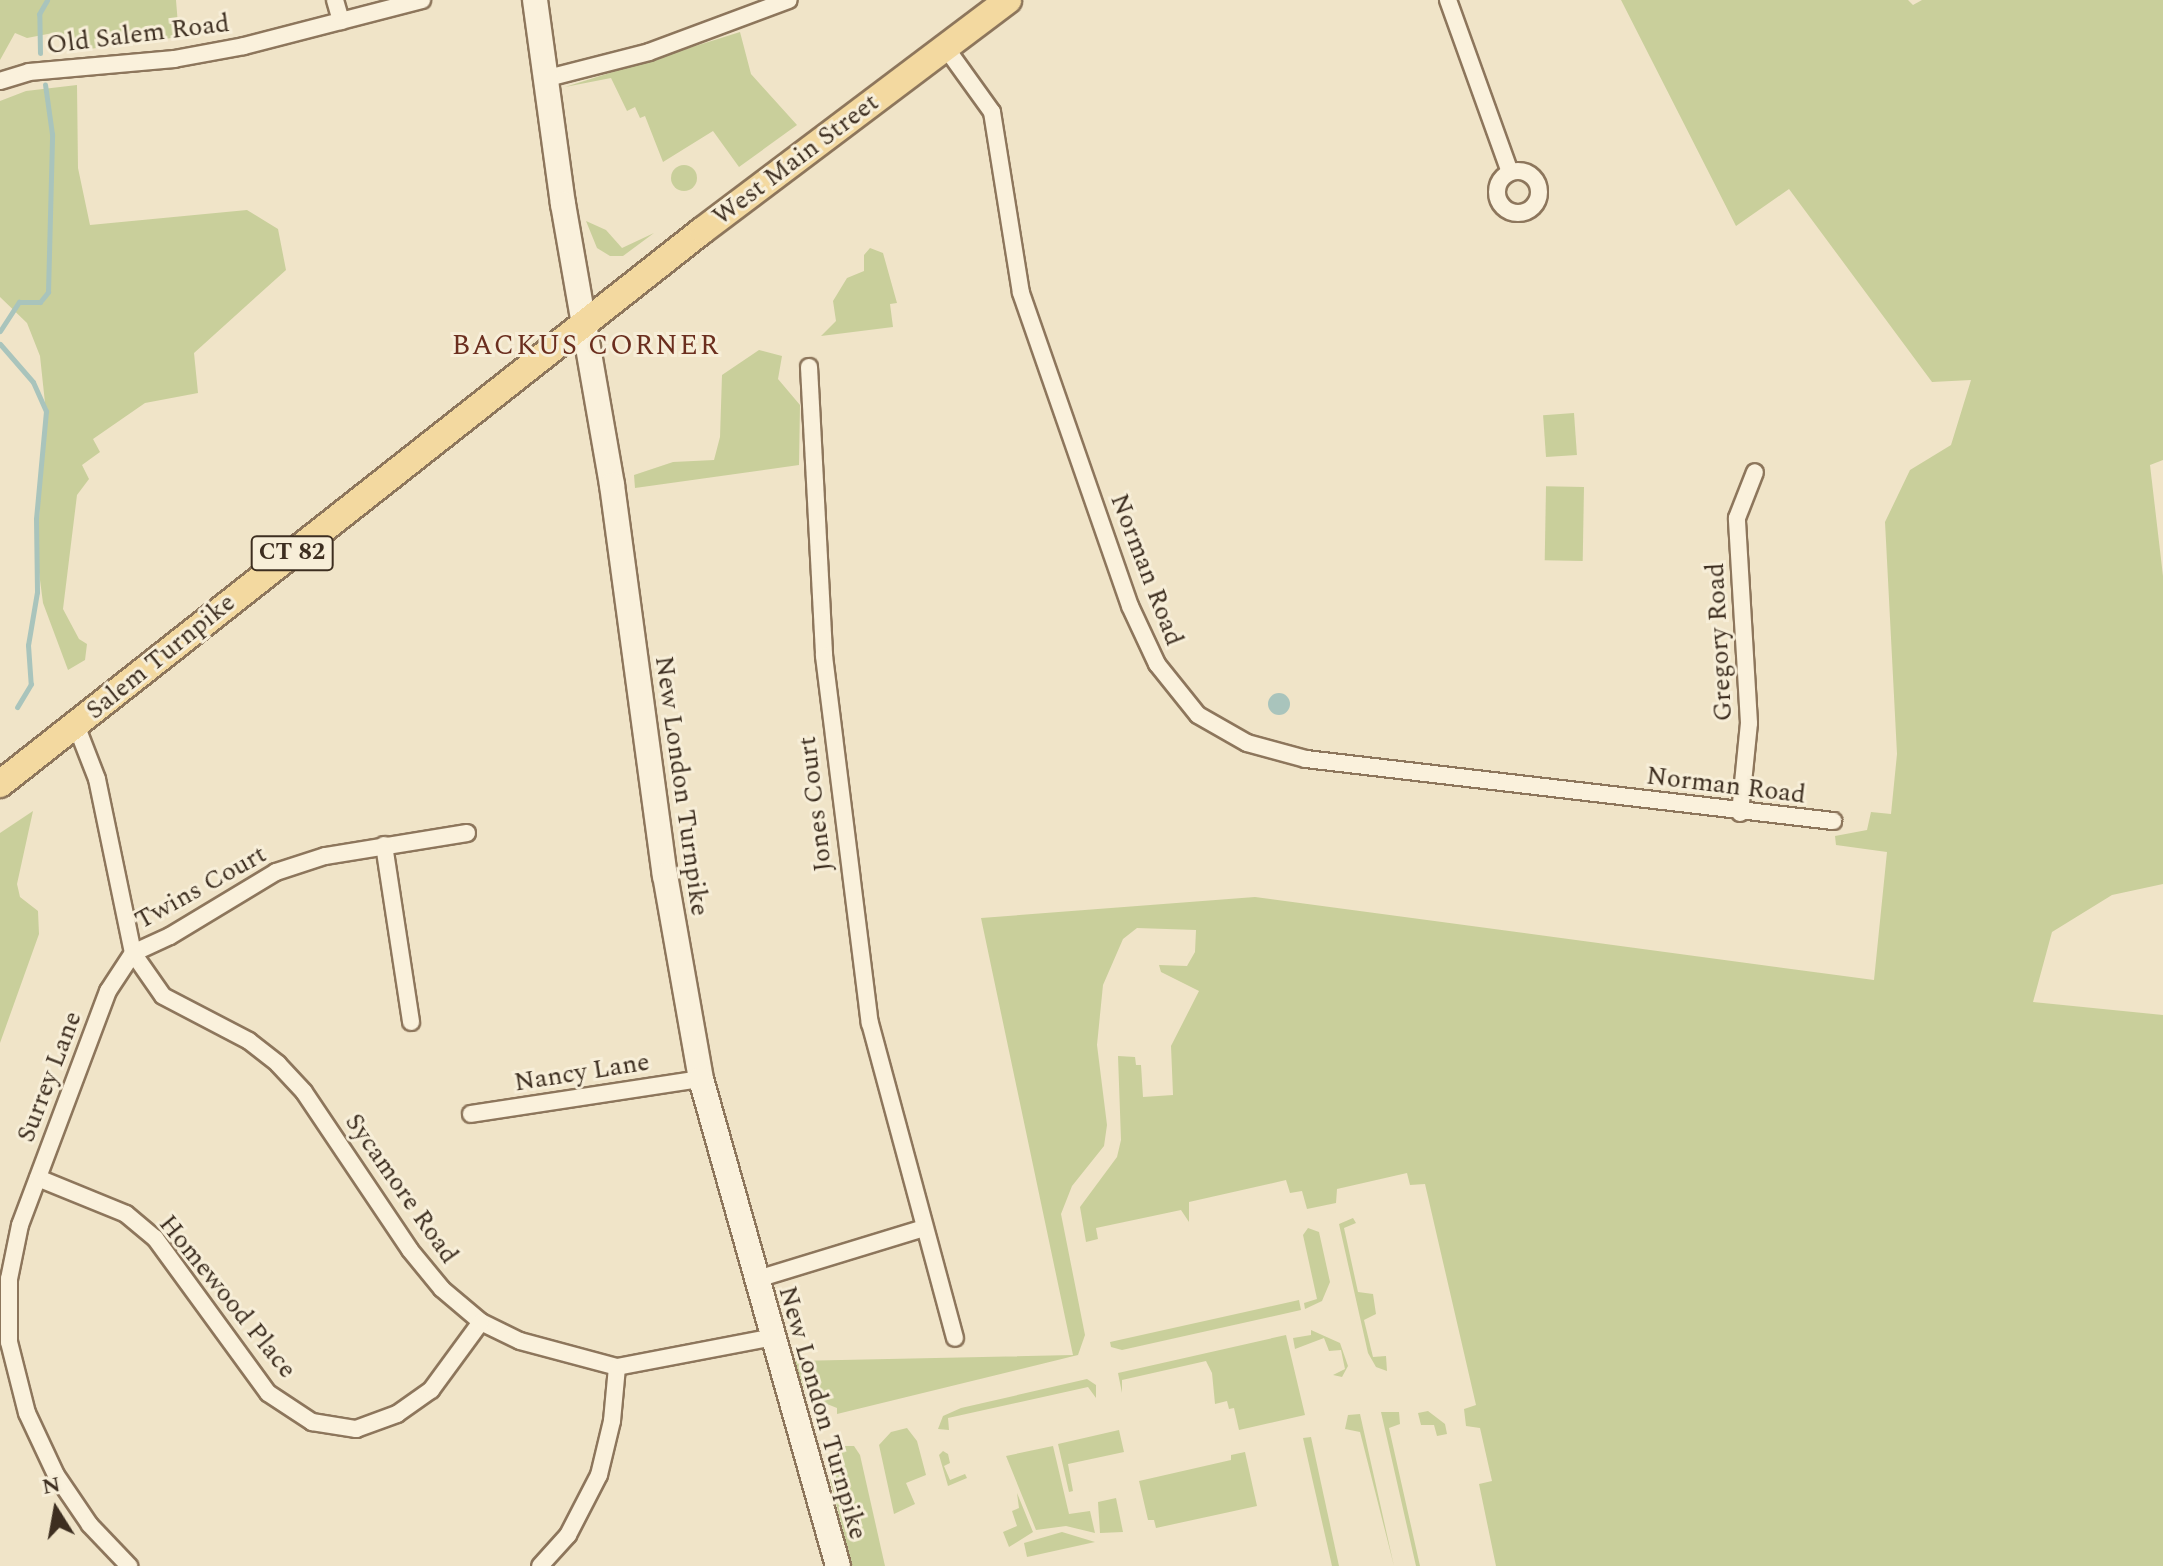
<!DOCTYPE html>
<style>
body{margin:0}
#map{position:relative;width:2163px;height:1566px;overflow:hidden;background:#f0e4c8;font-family:Spectral,serif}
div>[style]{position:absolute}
.green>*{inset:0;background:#c9cf9b;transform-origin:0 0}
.round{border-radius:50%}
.water>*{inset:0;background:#a9c4bc}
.stream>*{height:5px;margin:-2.5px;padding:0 2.5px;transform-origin:2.5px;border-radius:2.5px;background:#a9c4bc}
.roads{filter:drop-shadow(2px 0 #8d765c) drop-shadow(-2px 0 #8d765c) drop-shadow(0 2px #8d765c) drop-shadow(0 -2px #8d765c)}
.street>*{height:16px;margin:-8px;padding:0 8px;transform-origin:8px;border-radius:8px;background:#faf1dc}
.street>.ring{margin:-8px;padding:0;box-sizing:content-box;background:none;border:16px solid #faf1dc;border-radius:50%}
.secondary>*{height:24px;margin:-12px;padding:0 12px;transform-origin:12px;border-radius:12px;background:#faf1dc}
.primary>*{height:26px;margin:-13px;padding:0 13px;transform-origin:13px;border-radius:13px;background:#f3d9a0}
span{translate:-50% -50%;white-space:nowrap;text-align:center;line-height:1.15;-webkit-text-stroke:6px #f7eed8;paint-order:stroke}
.shield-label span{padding:2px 6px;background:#f7eed8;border:2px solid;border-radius:6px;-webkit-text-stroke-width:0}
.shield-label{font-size:24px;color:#3d2e20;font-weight:700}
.street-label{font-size:26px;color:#3d2e20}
.neighbourhood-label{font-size:28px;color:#6b2e1e;letter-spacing:2px}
.north{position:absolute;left:16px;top:1470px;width:80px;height:80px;-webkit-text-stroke:6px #f7eed8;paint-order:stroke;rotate:349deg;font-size:22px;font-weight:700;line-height:32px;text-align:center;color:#3d2e20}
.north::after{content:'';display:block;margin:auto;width:28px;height:36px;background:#3d2e20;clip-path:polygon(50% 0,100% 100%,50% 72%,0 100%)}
</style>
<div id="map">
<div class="green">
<div style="clip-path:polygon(0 0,176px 0,179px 37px,67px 52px,53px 33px,27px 38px,15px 33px,0 60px)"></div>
<div style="clip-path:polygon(1621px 0,1908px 0,1913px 5px,1922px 0,2163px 0,2163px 460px,2150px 465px,2163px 576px,2163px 884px,2112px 895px,2052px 932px,2033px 1002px,2163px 1015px,2163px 1566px,1496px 1566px,1479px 1484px,1492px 1481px,1480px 1428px,1466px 1426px,1464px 1409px,1476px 1405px,1425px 1184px,1410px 1185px,1407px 1173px,1337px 1189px,1336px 1203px,1307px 1209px,1302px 1191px,1290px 1193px,1286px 1180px,1189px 1202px,1189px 1222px,1181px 1210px,1096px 1228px,1098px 1239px,1086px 1242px,1080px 1207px,1117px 1157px,1121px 1140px,1118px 1056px,1135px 1057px,1136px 1065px,1141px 1065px,1143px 1097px,1173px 1095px,1171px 1046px,1199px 991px,1161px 972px,1159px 965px,1187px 966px,1195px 952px,1196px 930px,1137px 928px,1123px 939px,1103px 985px,1097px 1045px,1107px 1125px,1104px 1146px,1072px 1186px,1061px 1214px,1085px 1335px,1078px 1355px,837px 1414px,837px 1408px,807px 1396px,794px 1361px,1073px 1355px,981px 918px,1255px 897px,1874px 980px,1887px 852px,1836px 845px,1835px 836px,1867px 830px,1871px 812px,1891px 814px,1897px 754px,1885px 522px,1910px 470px,1951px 445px,1971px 380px,1932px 382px,1789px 189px,1736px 226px)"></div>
<div style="clip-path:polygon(740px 32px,751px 74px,797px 125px,739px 167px,713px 131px,663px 162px,645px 116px,640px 118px,635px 107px,627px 111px,611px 78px,565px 87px)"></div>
<div style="clip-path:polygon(77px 85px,78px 168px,90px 225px,247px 210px,278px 229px,286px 270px,194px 353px,198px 393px,145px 403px,93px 439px,100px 452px,82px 465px,89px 479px,77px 495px,63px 609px,79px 639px,87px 644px,85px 660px,68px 670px,43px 603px,37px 557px,45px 403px,40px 356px,27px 323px,0 297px,0 101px,26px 91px)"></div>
<div class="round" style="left:671px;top:165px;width:26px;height:26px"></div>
<div style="clip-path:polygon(586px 221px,606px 230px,622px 248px,654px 233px,623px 256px,610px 256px,597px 248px)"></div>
<div style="clip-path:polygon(870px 248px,883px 253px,897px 303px,890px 304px,893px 327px,821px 336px,836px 321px,833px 301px,847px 278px,864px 271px,864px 255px)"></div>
<div style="clip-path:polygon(759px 350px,782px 356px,778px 379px,800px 405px,799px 465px,635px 488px,634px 475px,673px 462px,714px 460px,720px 437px,722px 375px)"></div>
<div style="left:1574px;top:413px;width:42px;height:31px;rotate:86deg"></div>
<div style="left:1584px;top:487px;width:74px;height:38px;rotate:91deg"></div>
<div style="clip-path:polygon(33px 811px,17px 884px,20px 897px,38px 911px,39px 934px,0 1043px,0 833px)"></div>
<div style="clip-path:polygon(1353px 1218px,1356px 1223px,1344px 1228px,1358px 1292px,1373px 1294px,1376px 1314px,1364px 1320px,1373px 1357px,1386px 1356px,1387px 1371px,1376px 1367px,1368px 1353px,1339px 1224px)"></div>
<div style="clip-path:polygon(1308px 1228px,1319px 1232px,1330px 1282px,1322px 1301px,1305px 1309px,1304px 1303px,1317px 1299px,1303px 1235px)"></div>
<div style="clip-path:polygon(1299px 1300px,1301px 1310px,1122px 1350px,1111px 1347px,1110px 1342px)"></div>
<div style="clip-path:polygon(1311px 1330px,1340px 1343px,1348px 1366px,1342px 1377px,1333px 1375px,1345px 1369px,1341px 1350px,1329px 1351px,1324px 1338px,1295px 1349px,1293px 1338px,1311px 1335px)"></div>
<div style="clip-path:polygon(1286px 1335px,1305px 1415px,1239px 1430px,1234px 1408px,1229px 1409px,1227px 1401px,1215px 1404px,1212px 1373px,1206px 1361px,1122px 1380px,1122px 1393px,1118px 1373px)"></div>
<div style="clip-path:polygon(1087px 1379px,1096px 1385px,1096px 1398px,1088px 1387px,948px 1418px,949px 1430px,938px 1429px,943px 1416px,961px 1408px)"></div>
<div style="clip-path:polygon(1428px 1411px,1445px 1424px,1447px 1434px,1437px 1436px,1434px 1425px,1421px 1425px,1418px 1413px)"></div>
<div style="clip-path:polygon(1381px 1412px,1399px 1412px,1400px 1424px,1389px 1428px,1420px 1566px,1416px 1566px)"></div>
<div style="clip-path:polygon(1360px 1414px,1394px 1566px,1360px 1432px,1345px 1429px,1348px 1415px)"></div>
<div style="clip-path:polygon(907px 1428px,917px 1441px,926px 1475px,906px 1483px,915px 1504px,894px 1514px,879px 1445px,891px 1432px)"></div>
<div style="clip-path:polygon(1119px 1430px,1124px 1452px,1068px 1464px,1073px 1491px,1069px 1492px,1058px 1444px)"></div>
<div style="clip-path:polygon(1311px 1437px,1339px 1566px,1332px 1566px,1303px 1438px)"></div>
<div style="clip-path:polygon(845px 1446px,854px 1446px,860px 1455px,885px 1566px,852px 1566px,830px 1480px,833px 1464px)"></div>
<div style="clip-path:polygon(1053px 1446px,1069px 1514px,1090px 1511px,1095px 1533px,1066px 1526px,1036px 1530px,1006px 1456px)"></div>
<div style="clip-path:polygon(943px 1451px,948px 1454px,950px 1463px,944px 1466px,950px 1480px,965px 1474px,967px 1478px,948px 1486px,939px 1455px)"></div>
<div style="clip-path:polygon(1245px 1452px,1257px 1506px,1156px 1528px,1154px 1520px,1148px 1520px,1139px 1481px,1231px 1460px,1231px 1455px)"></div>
<div style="clip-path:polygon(1017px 1493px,1033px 1532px,1009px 1547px,1003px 1532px,1017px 1526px,1012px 1511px,1019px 1508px)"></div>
<div style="clip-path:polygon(1116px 1498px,1123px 1532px,1100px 1533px,1098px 1502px)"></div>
<div style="clip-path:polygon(1062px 1532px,1095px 1542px,1027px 1557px,1024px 1543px)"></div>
</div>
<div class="water">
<div class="round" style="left:1268px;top:693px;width:22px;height:22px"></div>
</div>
<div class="stream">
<div style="left:40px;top:53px;width:39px;rotate:-91deg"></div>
<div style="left:39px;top:14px;width:16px;rotate:-60deg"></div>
<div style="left:0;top:331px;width:35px;rotate:-57deg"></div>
<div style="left:19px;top:302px;width:21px"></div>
<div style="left:40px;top:302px;width:13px;rotate:-51deg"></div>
<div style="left:48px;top:292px;width:158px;rotate:-88.5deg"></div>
<div style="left:52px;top:134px;width:50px;rotate:-98deg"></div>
<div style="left:0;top:344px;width:50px;rotate:49deg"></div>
<div style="left:33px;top:382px;width:32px;rotate:66deg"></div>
<div style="left:46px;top:411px;width:108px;rotate:95.3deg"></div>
<div style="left:36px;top:519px;width:73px;rotate:89.2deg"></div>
<div style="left:37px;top:592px;width:54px;rotate:99.6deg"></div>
<div style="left:28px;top:645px;width:39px;rotate:86deg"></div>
<div style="left:31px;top:684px;width:27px;rotate:121deg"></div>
</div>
<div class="roads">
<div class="street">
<div style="left:335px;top:0;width:22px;rotate:74deg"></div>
<div style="left:1448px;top:0;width:183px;rotate:70.2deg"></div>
<div style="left:946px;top:48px;width:79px;rotate:54.3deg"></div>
<div style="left:992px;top:112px;width:183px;rotate:80.9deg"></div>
<div style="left:1021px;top:293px;width:331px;rotate:70.8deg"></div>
<div style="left:1130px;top:606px;width:64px;rotate:65deg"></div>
<div style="left:1157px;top:664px;width:65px;rotate:51.2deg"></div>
<div style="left:1198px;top:715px;width:56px;rotate:29.7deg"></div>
<div style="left:1247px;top:743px;width:61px;rotate:15.2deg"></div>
<div style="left:1306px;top:759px;width:531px;rotate:6.71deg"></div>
<div style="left:544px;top:79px;width:108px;rotate:-14.4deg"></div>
<div style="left:649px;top:52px;width:149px;rotate:-20.4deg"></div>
<div style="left:0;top:81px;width:30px;rotate:-17deg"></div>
<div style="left:29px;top:72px;width:146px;rotate:-5.1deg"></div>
<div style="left:174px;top:59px;width:71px;rotate:-10.5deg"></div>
<div style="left:244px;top:46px;width:184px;rotate:-14.5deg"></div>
<div class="ring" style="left:1497px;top:171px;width:26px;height:26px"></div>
<div style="left:809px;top:367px;width:289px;rotate:87deg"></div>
<div style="left:824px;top:656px;width:370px;rotate:82.9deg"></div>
<div style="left:870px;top:1023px;width:326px;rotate:74.9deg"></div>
<div style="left:76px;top:725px;width:58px;rotate:68.7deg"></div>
<div style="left:97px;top:779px;width:178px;rotate:78.3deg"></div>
<div style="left:133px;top:953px;width:45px;rotate:123.3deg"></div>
<div style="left:108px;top:991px;width:250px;rotate:110.6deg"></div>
<div style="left:20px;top:1225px;width:55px;rotate:101.5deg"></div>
<div style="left:9px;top:1279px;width:63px;rotate:90deg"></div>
<div style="left:9px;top:1342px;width:73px;rotate:75.8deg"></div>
<div style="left:27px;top:1413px;width:68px;rotate:64.9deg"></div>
<div style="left:56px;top:1475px;width:60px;rotate:55.8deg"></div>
<div style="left:90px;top:1525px;width:57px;rotate:46.4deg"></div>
<div style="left:1740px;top:813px;width:90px;rotate:-84.3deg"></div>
<div style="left:1749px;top:723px;width:205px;rotate:-93.4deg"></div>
<div style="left:1737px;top:518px;width:49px;rotate:-68.6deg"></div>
<div style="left:467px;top:833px;width:144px;rotate:170.8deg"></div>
<div style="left:325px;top:856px;width:52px;rotate:161.9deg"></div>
<div style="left:276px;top:872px;width:124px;rotate:148.9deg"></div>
<div style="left:170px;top:936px;width:41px;rotate:155.3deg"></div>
<div style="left:133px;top:953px;width:52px;rotate:55.1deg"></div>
<div style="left:163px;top:996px;width:97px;rotate:27.6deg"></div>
<div style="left:249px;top:1041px;width:37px;rotate:38deg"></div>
<div style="left:278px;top:1064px;width:38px;rotate:47deg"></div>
<div style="left:304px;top:1092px;width:190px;rotate:56.1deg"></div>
<div style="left:410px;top:1250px;width:50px;rotate:50.6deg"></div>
<div style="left:442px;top:1289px;width:51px;rotate:40.2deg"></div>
<div style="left:481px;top:1322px;width:43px;rotate:26deg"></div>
<div style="left:520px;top:1341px;width:100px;rotate:15deg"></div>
<div style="left:617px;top:1367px;width:155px;rotate:-10.8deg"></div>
<div style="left:384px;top:845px;width:179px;rotate:81.3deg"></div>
<div style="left:471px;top:1114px;width:233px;rotate:-8.7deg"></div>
<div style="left:38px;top:1178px;width:95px;rotate:22.2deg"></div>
<div style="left:126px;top:1214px;width:38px;rotate:40deg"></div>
<div style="left:155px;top:1238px;width:192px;rotate:53.9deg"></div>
<div style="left:268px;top:1393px;width:53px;rotate:33.4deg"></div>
<div style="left:312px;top:1422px;width:45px;rotate:9deg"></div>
<div style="left:356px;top:1429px;width:44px;rotate:-20.1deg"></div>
<div style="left:397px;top:1414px;width:42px;rotate:-35.2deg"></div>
<div style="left:431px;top:1390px;width:84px;rotate:-53.7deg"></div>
<div style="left:754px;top:1280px;width:178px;rotate:-17deg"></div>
<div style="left:540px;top:1566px;width:42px;rotate:-47.9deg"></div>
<div style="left:568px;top:1535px;width:68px;rotate:-62.7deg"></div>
<div style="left:599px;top:1475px;width:56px;rotate:-76.5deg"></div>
<div style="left:612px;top:1421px;width:54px;rotate:-84.7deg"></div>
</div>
<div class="secondary">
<div style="left:535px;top:0;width:206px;rotate:82.2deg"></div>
<div style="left:563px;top:204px;width:285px;rotate:80.1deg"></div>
<div style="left:612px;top:485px;width:394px;rotate:82.3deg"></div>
<div style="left:665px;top:875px;width:207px;rotate:80deg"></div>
<div style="left:701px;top:1079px;width:506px;rotate:74.29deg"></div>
</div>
<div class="primary">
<div style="left:0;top:784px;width:895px;rotate:-38.24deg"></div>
<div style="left:703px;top:230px;width:382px;rotate:-37deg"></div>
</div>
</div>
<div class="shield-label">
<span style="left:292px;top:553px">CT 82</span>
</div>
<div class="street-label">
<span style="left:138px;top:35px;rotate:-7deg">Old Salem Road</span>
<span style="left:796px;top:160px;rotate:-37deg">West Main Street</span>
<span style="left:1146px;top:570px;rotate:69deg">Norman Road</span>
<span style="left:1720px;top:642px;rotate:-93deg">Gregory Road</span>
<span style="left:161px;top:657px;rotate:-39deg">Salem Turnpike</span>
<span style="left:681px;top:786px;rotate:82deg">New London Turnpike</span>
<span style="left:1726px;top:786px;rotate:7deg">Norman Road</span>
<span style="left:816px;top:804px;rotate:-97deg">Jones Court</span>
<span style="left:201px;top:888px;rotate:-29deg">Twins Court</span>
<span style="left:582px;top:1073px;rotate:-9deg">Nancy Lane</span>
<span style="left:50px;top:1077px;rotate:-69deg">Surrey Lane</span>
<span style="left:401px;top:1189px;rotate:55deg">Sycamore Road</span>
<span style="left:227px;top:1297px;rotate:51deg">Homewood Place</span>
<span style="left:822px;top:1413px;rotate:74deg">New London Turnpike</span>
</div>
<div class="neighbourhood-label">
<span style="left:586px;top:346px">BACKUS CORNER</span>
</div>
<div class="north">N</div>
</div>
